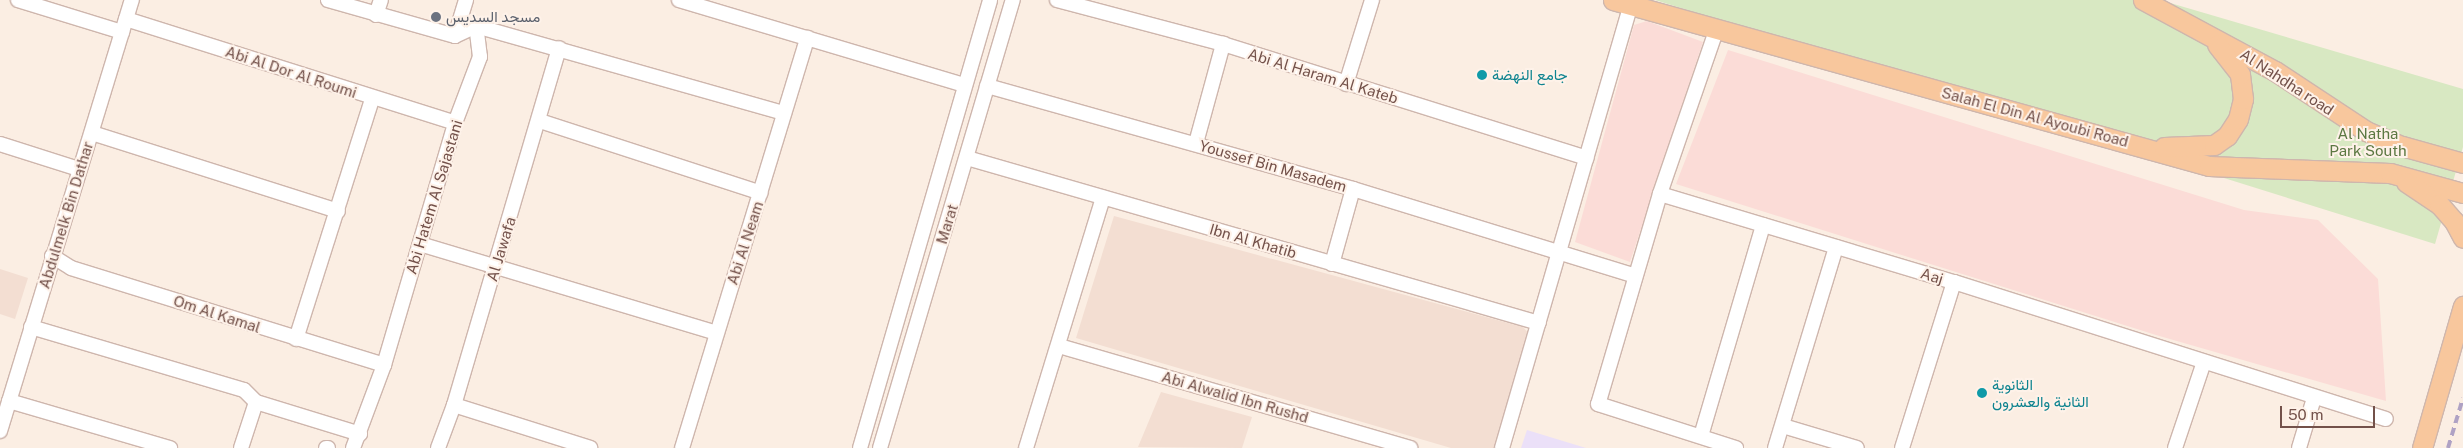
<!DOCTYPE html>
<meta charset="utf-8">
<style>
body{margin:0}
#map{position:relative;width:2463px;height:448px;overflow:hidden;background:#fbeee3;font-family:"Public Sans",Vazirmatn,sans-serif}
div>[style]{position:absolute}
.residential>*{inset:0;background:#f3ded2}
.commercial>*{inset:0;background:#fbdcd7}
.education>*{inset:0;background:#ebe0f8}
.green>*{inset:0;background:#d8e8c2}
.roads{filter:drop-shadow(1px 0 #ceb6ad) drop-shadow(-1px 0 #ceb6ad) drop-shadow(0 1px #ceb6ad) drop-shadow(0 -1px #ceb6ad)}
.minor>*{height:14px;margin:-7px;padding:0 7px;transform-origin:7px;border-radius:7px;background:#fff}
.major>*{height:19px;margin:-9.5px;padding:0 9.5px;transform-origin:9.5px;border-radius:9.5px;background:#f8c79d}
.rail>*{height:4px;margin-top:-2px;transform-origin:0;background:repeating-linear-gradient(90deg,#afa2c4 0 8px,transparent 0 13px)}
.dots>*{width:14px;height:14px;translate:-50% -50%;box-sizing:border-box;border:2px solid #fef2e9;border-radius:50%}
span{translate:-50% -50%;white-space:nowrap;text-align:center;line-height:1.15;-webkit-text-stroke:4px #fef2e9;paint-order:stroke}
.worship-label{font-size:15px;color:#5b616d}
.left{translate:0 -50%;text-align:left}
.street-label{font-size:15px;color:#73514a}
.culture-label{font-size:15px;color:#0d838f}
.park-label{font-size:15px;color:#5c7842}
.scale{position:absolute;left:2280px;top:406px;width:95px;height:22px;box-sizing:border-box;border:2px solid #73514a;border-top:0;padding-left:6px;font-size:15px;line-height:18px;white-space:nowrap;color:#73514a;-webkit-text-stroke:4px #fef2e9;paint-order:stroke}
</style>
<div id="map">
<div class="residential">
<div style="clip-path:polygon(1114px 216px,1523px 327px,1530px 335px,1497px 448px,1451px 448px,1076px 338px)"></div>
<div style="clip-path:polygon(0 269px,28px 278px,15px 319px,0 314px)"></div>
<div style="clip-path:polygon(1161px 392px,1252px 417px,1242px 448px,1138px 447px)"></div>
</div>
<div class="commercial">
<div style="clip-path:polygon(1647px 21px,1703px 42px,1630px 262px,1575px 242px,1634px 25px)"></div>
<div style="clip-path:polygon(1728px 50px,2244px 210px,2318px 220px,2378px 279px,2386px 401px,2156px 335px,1676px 184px)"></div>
</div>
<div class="education">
<div style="clip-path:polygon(1527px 430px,1586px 448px,1521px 448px)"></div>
</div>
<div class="green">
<div style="clip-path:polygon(1655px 0,2160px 0,2463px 89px,2463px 147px,2435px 244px)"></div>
</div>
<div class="roads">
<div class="minor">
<div style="left:18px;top:0;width:109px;rotate:17.1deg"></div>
<div style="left:328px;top:0;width:132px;rotate:15.8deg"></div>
<div style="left:455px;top:36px;width:23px;rotate:-25deg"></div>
<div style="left:679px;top:0;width:298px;rotate:16.6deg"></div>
<div style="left:1057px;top:0;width:172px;rotate:14.8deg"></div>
<div style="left:1223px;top:44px;width:381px;rotate:17.4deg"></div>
<div style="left:376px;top:15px;width:16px;rotate:-72deg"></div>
<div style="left:126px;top:19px;width:345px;rotate:17.5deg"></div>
<div style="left:1716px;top:31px;width:172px;rotate:109deg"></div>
<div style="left:1660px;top:194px;width:219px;rotate:106.4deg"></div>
<div style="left:1598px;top:404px;width:145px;rotate:17.7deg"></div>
<div style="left:455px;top:36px;width:38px;rotate:-73deg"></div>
<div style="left:1346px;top:84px;width:88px;rotate:-72.8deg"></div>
<div style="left:987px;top:86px;width:380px;rotate:15.7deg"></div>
<div style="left:1353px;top:189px;width:295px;rotate:17.1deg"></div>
<div style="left:540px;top:121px;width:232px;rotate:18deg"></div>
<div style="left:92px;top:133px;width:258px;rotate:17.6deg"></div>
<div style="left:1196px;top:143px;width:103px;rotate:-74.7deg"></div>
<div style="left:0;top:144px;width:83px;rotate:17.6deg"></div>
<div style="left:967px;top:158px;width:595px;rotate:16.09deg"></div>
<div style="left:1660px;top:194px;width:307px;rotate:16.7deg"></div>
<div style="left:1954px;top:282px;width:453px;rotate:17.6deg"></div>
<div style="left:420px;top:244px;width:309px;rotate:16.7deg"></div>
<div style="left:52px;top:256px;width:22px;rotate:32deg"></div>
<div style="left:71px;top:268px;width:328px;rotate:17.2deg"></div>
<div style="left:1332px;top:264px;width:78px;rotate:-74.4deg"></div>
<div style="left:31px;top:327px;width:222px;rotate:16.5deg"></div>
<div style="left:244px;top:390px;width:17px;rotate:45deg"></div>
<div style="left:256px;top:402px;width:109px;rotate:17.1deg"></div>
<div style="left:296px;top:339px;width:252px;rotate:-72.4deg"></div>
<div style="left:1059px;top:346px;width:366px;rotate:16.2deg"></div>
<div style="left:9px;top:401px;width:168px;rotate:16.3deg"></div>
<div style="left:454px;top:405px;width:143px;rotate:17.5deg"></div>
<div style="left:1783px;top:426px;width:77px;rotate:16.6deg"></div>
<div style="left:0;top:431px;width:451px;rotate:-73deg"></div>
<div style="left:1701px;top:436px;width:220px;rotate:-73.6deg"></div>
<div style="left:241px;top:448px;width:48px;rotate:-71.9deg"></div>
<div style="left:326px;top:448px;width:2px"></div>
<div style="left:353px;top:448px;width:89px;rotate:-69.5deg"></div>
<div style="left:384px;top:365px;width:252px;rotate:-73.6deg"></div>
<div style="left:455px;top:123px;width:71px;rotate:-69.3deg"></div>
<div style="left:480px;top:57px;width:31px;rotate:-97deg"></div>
<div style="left:476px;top:26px;width:320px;rotate:15.8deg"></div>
<div style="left:438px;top:448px;width:46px;rotate:-69.6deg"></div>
<div style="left:454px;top:405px;width:372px;rotate:-73.6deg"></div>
<div style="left:682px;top:448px;width:429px;rotate:-73deg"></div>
<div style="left:860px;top:448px;width:466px;rotate:-73.8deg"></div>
<div style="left:880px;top:448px;width:467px;rotate:-73.5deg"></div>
<div style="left:1026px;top:448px;width:262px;rotate:-72.9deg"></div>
<div style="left:1502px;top:448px;width:461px;rotate:-73.8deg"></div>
<div style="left:1775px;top:448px;width:210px;rotate:-73.1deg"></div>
<div style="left:1902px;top:448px;width:174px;rotate:-72.6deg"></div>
<div style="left:2175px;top:448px;width:91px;rotate:-71.4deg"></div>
<div style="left:2299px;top:448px;width:52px;rotate:-73.3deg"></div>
</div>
<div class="major">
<div style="left:1613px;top:0;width:619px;rotate:15.56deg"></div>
<div style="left:2209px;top:166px;width:181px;rotate:2.2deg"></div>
<div style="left:2390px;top:173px;width:76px;rotate:15.3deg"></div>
<div style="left:2143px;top:0;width:150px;rotate:28.3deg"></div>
<div style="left:2275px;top:71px;width:109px;rotate:33.4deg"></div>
<div style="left:2366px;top:131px;width:39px;rotate:23deg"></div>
<div style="left:2402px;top:146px;width:63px;rotate:15.6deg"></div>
<div style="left:2164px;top:147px;width:50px;rotate:-2.3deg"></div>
<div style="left:2214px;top:145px;width:16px;rotate:-35deg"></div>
<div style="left:2227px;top:136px;width:20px;rotate:-57deg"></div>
<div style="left:2238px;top:119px;width:21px;rotate:-76deg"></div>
<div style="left:2243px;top:99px;width:25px;rotate:-97deg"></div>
<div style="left:2240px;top:74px;width:37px;rotate:-128deg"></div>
<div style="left:2406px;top:182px;width:40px;rotate:34deg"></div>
<div style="left:2439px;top:204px;width:23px;rotate:49deg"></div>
<div style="left:2454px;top:221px;width:19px;rotate:62deg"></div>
<div style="left:2422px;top:448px;width:148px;rotate:-73.9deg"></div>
</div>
</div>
<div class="rail">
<div style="left:2448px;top:448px;width:52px;rotate:-73.3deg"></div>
</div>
<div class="dots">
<div style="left:436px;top:17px;background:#6b7280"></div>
<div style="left:1482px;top:75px;background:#0f9aa8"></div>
<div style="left:1982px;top:393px;background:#0f9aa8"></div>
</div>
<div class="worship-label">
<span class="left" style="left:446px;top:17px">مسجد السديس</span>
</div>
<div class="street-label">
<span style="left:291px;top:72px;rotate:18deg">Abi Al Dor Al Roumi</span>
<span style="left:1323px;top:76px;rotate:17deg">Abi Al Haram Al Kateb</span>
<span style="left:2287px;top:82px;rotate:33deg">Al Nahdha road</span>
<span style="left:2035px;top:117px;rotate:15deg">Salah El Din Al Ayoubi Road</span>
<span style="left:1273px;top:166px;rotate:16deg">Youssef Bin Masadem</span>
<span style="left:434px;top:197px;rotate:-73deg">Abi Hatem Al Sajastani</span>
<span style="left:66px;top:215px;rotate:-73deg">Abdulmelk Bin Dathar</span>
<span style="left:947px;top:224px;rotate:-73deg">Marat</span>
<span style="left:1253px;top:241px;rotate:16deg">Ibn Al Khatib</span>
<span style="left:745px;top:243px;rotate:-72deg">Abi Al Neam</span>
<span style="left:501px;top:249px;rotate:-73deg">Al Jawafa</span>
<span style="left:1932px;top:276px;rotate:17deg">Aaj</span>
<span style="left:217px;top:314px;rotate:18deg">Om Al Kamal</span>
<span style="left:1235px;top:397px;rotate:16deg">Abi Alwalid Ibn Rushd</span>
</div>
<div class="culture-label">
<span class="left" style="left:1492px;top:75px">جامع النهضة</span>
<span class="left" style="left:1992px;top:393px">الثانوية<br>الثانية والعشرون</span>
</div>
<div class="park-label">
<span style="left:2368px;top:142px">Al Natha<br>Park South</span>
</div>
<div class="scale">50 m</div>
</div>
